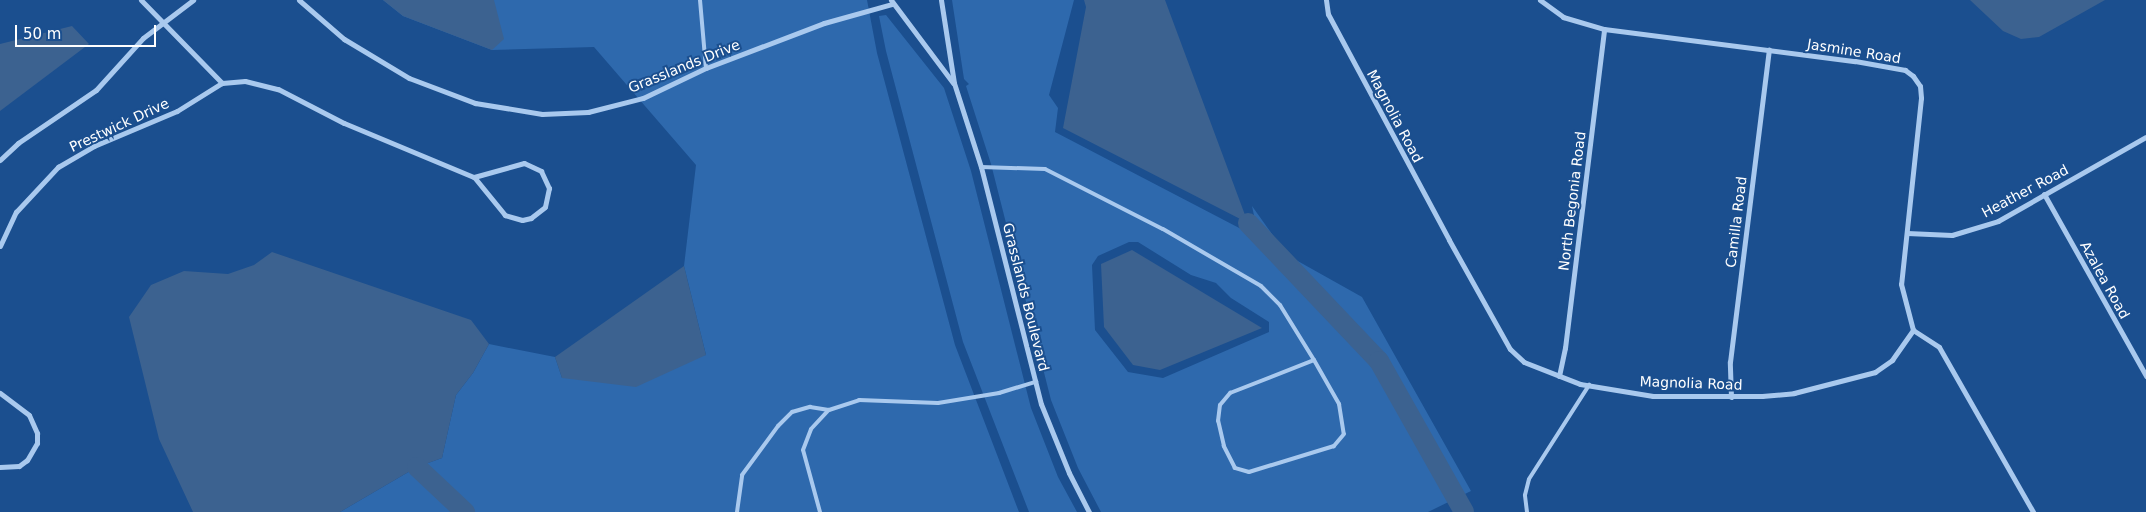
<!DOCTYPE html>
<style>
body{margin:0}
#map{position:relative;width:2146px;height:512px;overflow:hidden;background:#1b4f8f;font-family:"DejaVu Sans",sans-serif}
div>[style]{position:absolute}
.green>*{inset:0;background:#2e69ad}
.water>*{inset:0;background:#3c6290}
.canal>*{height:20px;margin:-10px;padding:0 10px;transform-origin:10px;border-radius:10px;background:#3c6290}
.service>*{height:4px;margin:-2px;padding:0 2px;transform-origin:2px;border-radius:2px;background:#a9c9ee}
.minor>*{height:5px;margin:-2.5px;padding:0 2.5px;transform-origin:2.5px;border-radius:2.5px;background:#a9c9ee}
span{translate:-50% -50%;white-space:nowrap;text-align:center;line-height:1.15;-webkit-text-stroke:4px #1b4f8f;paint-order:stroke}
.street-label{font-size:14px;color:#fff}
.scale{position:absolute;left:15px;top:25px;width:141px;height:22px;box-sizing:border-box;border:2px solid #fff;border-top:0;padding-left:6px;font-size:15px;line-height:18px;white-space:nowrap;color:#fff;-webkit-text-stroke:4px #1b4f8f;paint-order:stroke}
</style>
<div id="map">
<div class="green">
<div style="clip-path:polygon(383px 0,867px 0,877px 53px,955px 345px,1019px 512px,340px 512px,417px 467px,442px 458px,456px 395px,473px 373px,489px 344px,555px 357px,562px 378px,706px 355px,684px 266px,696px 165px,594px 47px,492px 50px,403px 16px)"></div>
<div style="clip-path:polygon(evenodd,952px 0,1074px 0,1049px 95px,1058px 108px,1055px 132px,1245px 231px,1256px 225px,1252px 206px,1287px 255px,1362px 297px,1471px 491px,1428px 512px,1101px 512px,1078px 468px,1051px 400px,991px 164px,966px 86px,969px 84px,964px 79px,952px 0,1129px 242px,1138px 242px,1191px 275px,1216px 283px,1231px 298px,1269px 322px,1269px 332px,1163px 378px,1128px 372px,1095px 330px,1092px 265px,1098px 256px,1129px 242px)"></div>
<div style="clip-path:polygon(886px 15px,944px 88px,971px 171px,1031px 408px,1058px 477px,1077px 512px,1029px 512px,963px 342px,886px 51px,879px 16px)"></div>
</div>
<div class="water">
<div style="clip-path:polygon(383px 0,494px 0,504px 39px,492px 50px,403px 16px)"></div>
<div style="clip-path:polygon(1084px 0,1165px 0,1248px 223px,1063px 128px,1086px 7px)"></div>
<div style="clip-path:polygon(1970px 0,2105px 0,2039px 37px,2021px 39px,2003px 31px)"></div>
<div style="clip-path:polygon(72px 26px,89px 44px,0 111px,0 44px)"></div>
<div style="clip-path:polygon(1132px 250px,1262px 328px,1160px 370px,1133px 365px,1104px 327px,1101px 264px)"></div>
<div style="clip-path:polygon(272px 252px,471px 320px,489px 344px,473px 373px,456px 395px,442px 458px,417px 467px,340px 512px,193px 512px,159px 439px,129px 317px,151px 285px,184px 271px,228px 274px,254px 265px)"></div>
<div style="clip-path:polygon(684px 266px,706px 355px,636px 387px,562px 378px,555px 357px)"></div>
</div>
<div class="canal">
<div style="left:1248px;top:223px;width:190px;rotate:46.5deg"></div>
<div style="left:1379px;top:361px;width:173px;rotate:60.6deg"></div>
<div style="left:417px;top:467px;width:66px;rotate:43.2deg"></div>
</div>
<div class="service">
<div style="left:700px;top:0;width:68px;rotate:85deg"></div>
<div style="left:981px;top:167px;width:64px;rotate:1.8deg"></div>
<div style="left:1045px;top:169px;width:132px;rotate:27deg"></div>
<div style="left:1163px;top:229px;width:113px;rotate:30.2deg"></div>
<div style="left:1261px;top:286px;width:27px;rotate:45deg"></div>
<div style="left:1280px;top:305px;width:65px;rotate:58.3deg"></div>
<div style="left:1314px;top:360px;width:51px;rotate:60.4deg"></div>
<div style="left:1339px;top:404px;width:30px;rotate:81deg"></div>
<div style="left:1344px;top:434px;width:16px;rotate:130deg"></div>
<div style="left:1334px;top:446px;width:89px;rotate:163deg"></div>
<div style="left:1249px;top:472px;width:15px;rotate:-164deg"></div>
<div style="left:1235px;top:468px;width:25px;rotate:-117deg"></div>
<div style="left:1224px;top:446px;width:26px;rotate:-103deg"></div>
<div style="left:1218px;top:421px;width:16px;rotate:-83deg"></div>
<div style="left:1220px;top:405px;width:16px;rotate:-50deg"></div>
<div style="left:1230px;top:393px;width:90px;rotate:-21.4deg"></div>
<div style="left:737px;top:512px;width:37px;rotate:-82deg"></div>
<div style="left:742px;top:475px;width:61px;rotate:-53.7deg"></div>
<div style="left:778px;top:426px;width:20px;rotate:-45deg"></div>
<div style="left:792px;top:412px;width:19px;rotate:-16deg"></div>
<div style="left:810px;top:407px;width:19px;rotate:9deg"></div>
<div style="left:820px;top:512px;width:64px;rotate:-105.3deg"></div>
<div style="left:803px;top:450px;width:22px;rotate:-69deg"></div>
<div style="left:811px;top:429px;width:26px;rotate:-47deg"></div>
<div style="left:829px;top:410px;width:32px;rotate:-18deg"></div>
<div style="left:859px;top:400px;width:79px;rotate:2.2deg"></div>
<div style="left:938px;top:403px;width:62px;rotate:-9.3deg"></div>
<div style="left:999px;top:393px;width:39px;rotate:-17deg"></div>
<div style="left:1527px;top:512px;width:17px;rotate:-97deg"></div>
<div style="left:1525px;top:495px;width:16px;rotate:-76deg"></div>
<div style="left:1529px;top:479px;width:112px;rotate:-57.4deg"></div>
</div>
<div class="minor">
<div style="left:141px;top:0;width:116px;rotate:45.7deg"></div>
<div style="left:299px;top:0;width:60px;rotate:40.9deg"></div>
<div style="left:344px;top:39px;width:76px;rotate:31deg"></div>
<div style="left:409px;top:78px;width:71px;rotate:20.7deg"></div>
<div style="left:475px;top:103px;width:68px;rotate:9.3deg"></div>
<div style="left:542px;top:114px;width:46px;rotate:-2.5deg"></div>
<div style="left:588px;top:112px;width:57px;rotate:-14.3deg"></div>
<div style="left:643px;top:98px;width:70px;rotate:-25.5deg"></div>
<div style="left:706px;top:68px;width:126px;rotate:-20.9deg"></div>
<div style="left:824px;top:23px;width:71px;rotate:-15.6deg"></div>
<div style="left:891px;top:0;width:104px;rotate:53.2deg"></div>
<div style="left:941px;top:0;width:84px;rotate:81.1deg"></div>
<div style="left:954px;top:83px;width:88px;rotate:72.2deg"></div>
<div style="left:981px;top:167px;width:244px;rotate:75.8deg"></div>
<div style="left:1041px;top:404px;width:74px;rotate:67.9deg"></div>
<div style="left:1069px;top:473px;width:44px;rotate:62.9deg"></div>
<div style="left:1326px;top:0;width:14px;rotate:82deg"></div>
<div style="left:1328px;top:14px;width:256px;rotate:61.8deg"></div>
<div style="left:1449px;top:240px;width:125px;rotate:60.8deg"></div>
<div style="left:1510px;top:349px;width:19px;rotate:43deg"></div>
<div style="left:1524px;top:362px;width:60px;rotate:21.4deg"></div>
<div style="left:1580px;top:384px;width:74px;rotate:9.3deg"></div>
<div style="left:1653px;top:396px;width:109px"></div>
<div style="left:1762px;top:396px;width:32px;rotate:-5deg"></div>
<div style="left:1794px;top:393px;width:84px;rotate:-14.5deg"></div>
<div style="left:1875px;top:372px;width:21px;rotate:-35deg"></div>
<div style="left:1892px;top:360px;width:37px;rotate:-55deg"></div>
<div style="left:1540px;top:0;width:29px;rotate:36deg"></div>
<div style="left:1563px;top:17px;width:43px;rotate:16.3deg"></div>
<div style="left:1604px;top:29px;width:253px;rotate:7.3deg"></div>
<div style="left:1855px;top:61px;width:51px;rotate:10.2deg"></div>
<div style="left:1905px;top:70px;width:10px;rotate:37deg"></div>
<div style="left:1913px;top:76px;width:12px;rotate:55deg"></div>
<div style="left:1920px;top:86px;width:12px;rotate:85deg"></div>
<div style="left:1921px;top:98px;width:187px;rotate:96.1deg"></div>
<div style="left:1901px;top:284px;width:48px;rotate:75.4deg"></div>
<div style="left:0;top:160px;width:25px;rotate:-43deg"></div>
<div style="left:18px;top:143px;width:94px;rotate:-34.2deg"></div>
<div style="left:96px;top:90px;width:70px;rotate:-47.9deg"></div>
<div style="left:143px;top:38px;width:63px;rotate:-37.2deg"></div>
<div style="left:524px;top:163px;width:19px;rotate:25deg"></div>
<div style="left:541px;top:171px;width:19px;rotate:65deg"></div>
<div style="left:549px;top:188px;width:19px;rotate:102deg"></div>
<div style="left:545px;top:207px;width:18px;rotate:142deg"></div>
<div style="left:531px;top:218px;width:9px;rotate:167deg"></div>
<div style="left:522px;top:220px;width:18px;rotate:-164deg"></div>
<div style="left:505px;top:215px;width:49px;rotate:-129.2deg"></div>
<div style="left:474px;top:177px;width:52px;rotate:-15.6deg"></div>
<div style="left:2044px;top:194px;width:209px;rotate:60.7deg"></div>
<div style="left:1907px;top:233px;width:45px;rotate:2.5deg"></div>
<div style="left:1952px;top:235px;width:48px;rotate:-16.9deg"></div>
<div style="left:1998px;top:221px;width:170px;rotate:-29.6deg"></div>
<div style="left:0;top:246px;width:38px;rotate:-65deg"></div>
<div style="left:16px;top:212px;width:62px;rotate:-47deg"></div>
<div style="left:58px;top:167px;width:42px;rotate:-30.3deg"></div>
<div style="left:94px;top:146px;width:90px;rotate:-22.9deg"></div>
<div style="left:177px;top:111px;width:53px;rotate:-31.9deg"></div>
<div style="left:222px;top:83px;width:23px;rotate:-5deg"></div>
<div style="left:245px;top:81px;width:34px;rotate:14deg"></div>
<div style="left:278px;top:89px;width:74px;rotate:27.3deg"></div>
<div style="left:344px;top:123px;width:141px;rotate:22.6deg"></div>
<div style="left:1913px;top:330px;width:31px;rotate:33deg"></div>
<div style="left:1939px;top:347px;width:190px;rotate:60.3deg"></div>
<div style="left:1559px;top:376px;width:29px;rotate:-78deg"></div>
<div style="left:1565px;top:348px;width:321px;rotate:-83deg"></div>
<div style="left:0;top:393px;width:36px;rotate:37deg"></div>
<div style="left:29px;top:415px;width:20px;rotate:66deg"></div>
<div style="left:37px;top:433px;width:10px;rotate:90deg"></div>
<div style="left:37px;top:443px;width:20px;rotate:120deg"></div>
<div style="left:27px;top:460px;width:10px;rotate:143deg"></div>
<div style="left:19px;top:466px;width:19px;rotate:177deg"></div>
<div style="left:1731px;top:397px;width:35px;rotate:-92deg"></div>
<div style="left:1730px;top:362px;width:315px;rotate:-82.9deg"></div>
</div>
<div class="street-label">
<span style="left:1854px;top:51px;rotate:9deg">Jasmine Road</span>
<span style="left:684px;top:66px;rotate:-22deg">Grasslands Drive</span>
<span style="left:1395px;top:116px;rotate:62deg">Magnolia Road</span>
<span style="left:119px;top:125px;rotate:-25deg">Prestwick Drive</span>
<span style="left:2025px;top:191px;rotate:-28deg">Heather Road</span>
<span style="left:1572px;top:201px;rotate:-83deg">North Begonia Road</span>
<span style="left:1736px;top:222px;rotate:-83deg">Camilla Road</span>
<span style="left:2105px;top:280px;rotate:61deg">Azalea Road</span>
<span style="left:1026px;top:297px;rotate:76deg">Grasslands Boulevard</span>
<span style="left:1691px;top:383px;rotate:2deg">Magnolia Road</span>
</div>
<div class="scale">50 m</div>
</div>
